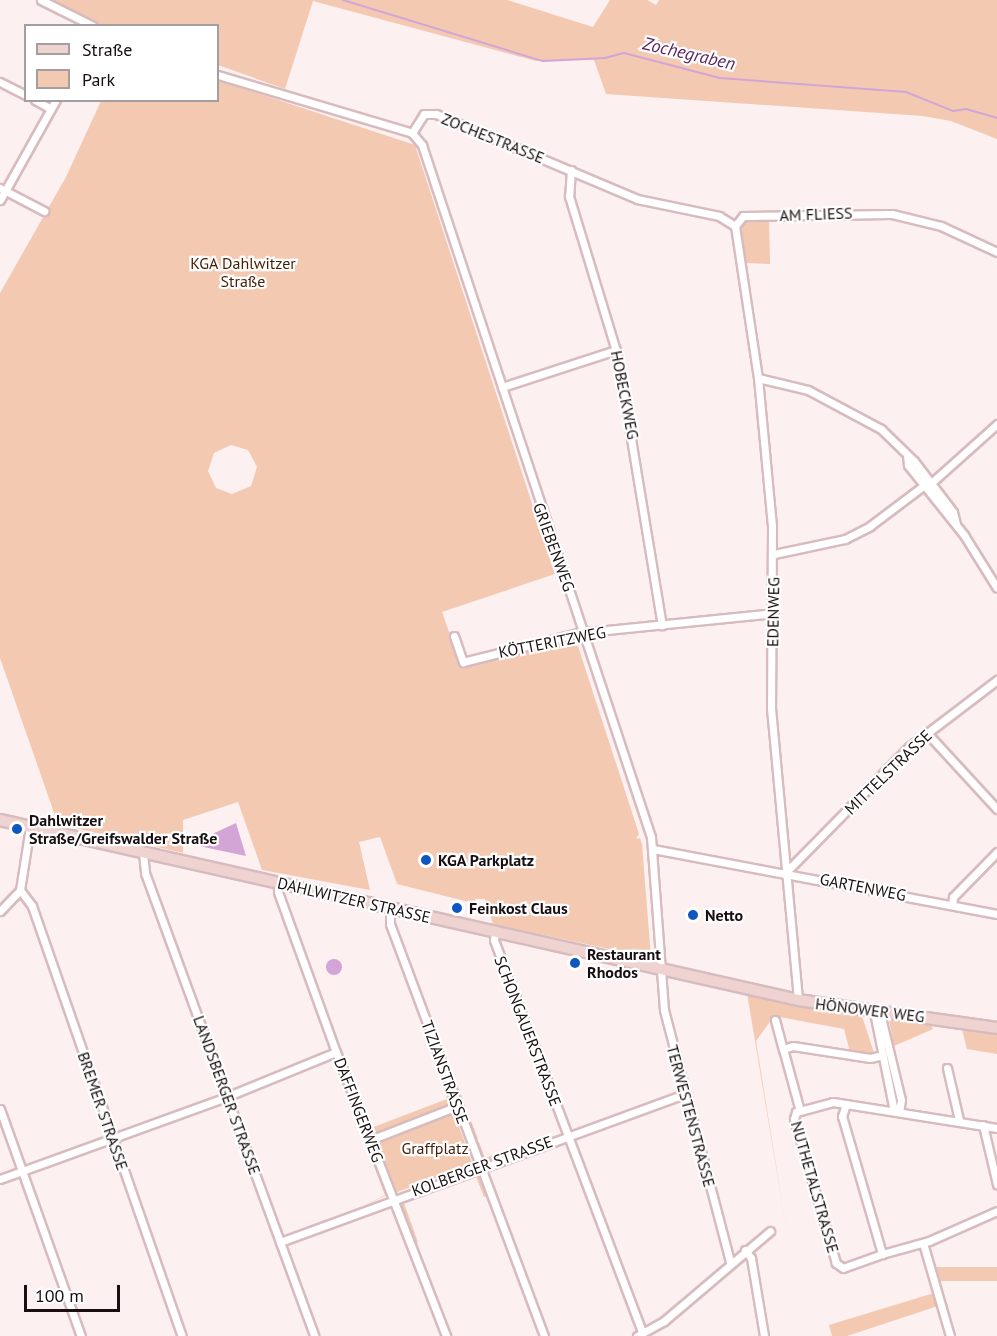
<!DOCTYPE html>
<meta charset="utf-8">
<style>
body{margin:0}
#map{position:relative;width:997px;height:1336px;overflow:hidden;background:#fcf0f1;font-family:"PT Sans",sans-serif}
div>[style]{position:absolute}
.green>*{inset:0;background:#f3c9b2;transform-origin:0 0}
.water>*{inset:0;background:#d3a5d6}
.round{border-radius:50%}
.stream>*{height:2px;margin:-1px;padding:0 1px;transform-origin:1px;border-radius:1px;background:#d3a5d6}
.roads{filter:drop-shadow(2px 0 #d8bbbf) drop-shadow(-2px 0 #d8bbbf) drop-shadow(0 2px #d8bbbf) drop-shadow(0 -2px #d8bbbf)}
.minor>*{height:7px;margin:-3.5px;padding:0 3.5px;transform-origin:3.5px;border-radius:3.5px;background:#fff}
.secondary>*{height:10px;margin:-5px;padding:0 5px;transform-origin:5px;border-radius:5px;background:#eed3d0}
.dots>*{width:16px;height:16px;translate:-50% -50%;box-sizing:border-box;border:3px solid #fff;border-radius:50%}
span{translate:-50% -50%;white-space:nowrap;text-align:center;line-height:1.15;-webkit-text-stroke:4.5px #fff;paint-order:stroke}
.street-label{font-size:16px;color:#190f11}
.park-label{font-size:16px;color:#451e05}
.poi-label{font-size:16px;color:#190f11;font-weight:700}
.left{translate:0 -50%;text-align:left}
.water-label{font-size:18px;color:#5a2460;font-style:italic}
.legend{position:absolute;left:24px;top:24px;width:195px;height:78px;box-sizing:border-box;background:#fff;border:2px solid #a39fa0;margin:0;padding:8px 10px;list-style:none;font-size:18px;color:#190f11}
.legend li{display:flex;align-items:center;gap:12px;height:30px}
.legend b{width:30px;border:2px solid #a39fa0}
.scale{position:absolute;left:24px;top:1285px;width:96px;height:27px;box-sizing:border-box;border:3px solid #190f11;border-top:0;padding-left:8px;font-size:18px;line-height:21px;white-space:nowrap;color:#190f11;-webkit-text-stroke:4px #fff;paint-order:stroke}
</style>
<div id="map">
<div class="green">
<div style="clip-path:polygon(48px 0,507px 0,593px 27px,610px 0,647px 0,656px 5px,659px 0,997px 0,997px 139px,951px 121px,923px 116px,606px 94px,594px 60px,536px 61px,313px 1px,285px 89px,218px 65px,218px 26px,100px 25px)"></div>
<div style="clip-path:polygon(evenodd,218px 80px,415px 145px,555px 574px,442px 612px,461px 666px,575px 637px,639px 834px,636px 839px,640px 838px,642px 844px,651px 958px,493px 924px,485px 899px,475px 899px,477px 904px,397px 884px,380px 837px,359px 842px,370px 890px,262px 870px,238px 802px,183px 820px,183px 853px,58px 824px,0 658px,0 293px,66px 177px,101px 101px,218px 100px,218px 80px,231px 445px,248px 450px,257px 467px,251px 486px,232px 494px,216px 488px,208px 471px,214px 453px,231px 445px)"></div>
<div style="clip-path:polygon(769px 219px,770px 264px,746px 263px,740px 224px,742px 220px)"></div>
<div style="clip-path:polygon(747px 993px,862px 1016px,874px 1053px,850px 1052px,844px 1029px,774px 1016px,756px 1041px,786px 1227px)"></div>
<div style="clip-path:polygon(889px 1020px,930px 1023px,933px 1029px,894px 1046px)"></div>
<div style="clip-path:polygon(962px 1029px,997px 1035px,997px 1054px,967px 1049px)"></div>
<div style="clip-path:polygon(445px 1077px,452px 1106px,371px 1136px,362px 1112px,371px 1128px,447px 1099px,440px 1078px)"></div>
<div style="clip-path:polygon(455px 1079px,478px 1139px,472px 1142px,450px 1081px)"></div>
<div style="left:453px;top:1110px;width:58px;height:84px;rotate:70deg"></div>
<div style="clip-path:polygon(479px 1142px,485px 1158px,505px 1151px,506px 1155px,484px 1162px,473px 1144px)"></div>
<div style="clip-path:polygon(372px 1148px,389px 1194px,361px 1207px,385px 1195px,368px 1150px)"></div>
<div style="clip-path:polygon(479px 1172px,489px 1195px,484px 1197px,476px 1177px,459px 1183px,457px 1177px)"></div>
<div style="clip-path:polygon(447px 1181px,449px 1187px,404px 1203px,418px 1242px,414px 1244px,399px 1200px)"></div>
<div style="left:997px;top:1267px;width:14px;height:61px;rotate:90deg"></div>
<div style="clip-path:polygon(934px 1293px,938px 1306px,847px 1336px,832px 1336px,829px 1325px)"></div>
</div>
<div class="water">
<div style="clip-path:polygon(236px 823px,246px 856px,194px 845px,208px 836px)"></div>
<div class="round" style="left:326px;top:959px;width:16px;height:16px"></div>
</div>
<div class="stream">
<div style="left:343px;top:0;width:209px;rotate:17deg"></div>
<div style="left:543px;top:61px;width:62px;rotate:-2.8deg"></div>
<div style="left:605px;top:58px;width:20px;rotate:-15deg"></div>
<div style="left:624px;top:53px;width:99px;rotate:14.6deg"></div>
<div style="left:720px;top:78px;width:187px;rotate:4.3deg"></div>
<div style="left:906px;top:92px;width:51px;rotate:22deg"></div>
<div style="left:953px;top:111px;width:13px;rotate:-9deg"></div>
<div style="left:966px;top:109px;width:32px;rotate:16deg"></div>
</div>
<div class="roads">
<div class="minor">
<div style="left:41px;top:0;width:58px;rotate:26.6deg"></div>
<div style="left:218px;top:75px;width:202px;rotate:16.6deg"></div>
<div style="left:412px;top:133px;width:16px;rotate:50deg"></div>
<div style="left:422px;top:145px;width:729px;rotate:71.69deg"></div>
<div style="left:651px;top:837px;width:173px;rotate:85.7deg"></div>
<div style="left:664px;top:1010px;width:260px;rotate:75.3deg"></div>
<div style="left:0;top:82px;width:29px;rotate:27deg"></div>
<div style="left:35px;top:100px;width:18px;rotate:29deg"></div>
<div style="left:412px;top:133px;width:22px;rotate:-58deg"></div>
<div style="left:424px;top:114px;width:12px"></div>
<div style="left:436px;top:114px;width:218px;rotate:22.9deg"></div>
<div style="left:637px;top:199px;width:84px;rotate:11.7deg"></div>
<div style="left:719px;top:216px;width:19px;rotate:32deg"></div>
<div style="left:571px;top:170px;width:26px;rotate:94deg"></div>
<div style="left:569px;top:196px;width:165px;rotate:73.1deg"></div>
<div style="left:617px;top:354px;width:275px;rotate:80.6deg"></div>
<div style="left:0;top:188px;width:50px;rotate:27.6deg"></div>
<div style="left:0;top:200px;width:115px;rotate:-60.8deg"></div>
<div style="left:735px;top:226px;width:154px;rotate:81.4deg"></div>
<div style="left:758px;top:378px;width:149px;rotate:84.6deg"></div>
<div style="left:772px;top:526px;width:182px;rotate:90.3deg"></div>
<div style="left:771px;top:708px;width:293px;rotate:84.7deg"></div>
<div style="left:735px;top:226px;width:13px;rotate:-51deg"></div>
<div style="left:743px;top:216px;width:149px;rotate:-0.8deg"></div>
<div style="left:892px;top:214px;width:50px;rotate:13.8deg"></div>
<div style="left:941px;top:226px;width:62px;rotate:24.9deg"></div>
<div style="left:758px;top:378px;width:51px;rotate:13.5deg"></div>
<div style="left:808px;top:390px;width:83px;rotate:28.1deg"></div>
<div style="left:881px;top:429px;width:46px;rotate:44.1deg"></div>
<div style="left:914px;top:461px;width:64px;rotate:52.6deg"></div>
<div style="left:953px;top:512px;width:12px;rotate:76deg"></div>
<div style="left:502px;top:387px;width:120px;rotate:-18deg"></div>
<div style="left:907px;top:455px;width:10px;rotate:84deg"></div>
<div style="left:908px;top:465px;width:90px;rotate:51.3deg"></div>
<div style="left:964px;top:535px;width:62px;rotate:58.1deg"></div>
<div style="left:930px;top:484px;width:90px;rotate:-41.8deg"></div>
<div style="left:774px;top:554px;width:73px;rotate:-11.9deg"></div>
<div style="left:845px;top:539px;width:28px;rotate:-27deg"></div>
<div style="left:870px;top:526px;width:66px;rotate:-37deg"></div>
<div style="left:454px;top:636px;width:28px;rotate:71deg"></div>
<div style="left:463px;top:662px;width:119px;rotate:-14.2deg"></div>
<div style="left:578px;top:633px;width:197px;rotate:-5.8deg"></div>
<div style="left:927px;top:733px;width:103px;rotate:47.4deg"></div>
<div style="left:653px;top:849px;width:350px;rotate:10.7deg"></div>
<div style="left:143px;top:853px;width:20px;rotate:84deg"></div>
<div style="left:145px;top:873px;width:493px;rotate:69.9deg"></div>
<div style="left:786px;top:872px;width:175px;rotate:-45.5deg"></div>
<div style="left:909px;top:747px;width:111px;rotate:-37.3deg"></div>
<div style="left:279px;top:883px;width:9px;rotate:96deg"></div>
<div style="left:278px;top:892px;width:170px;rotate:70.1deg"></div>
<div style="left:336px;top:1052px;width:305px;rotate:68.8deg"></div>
<div style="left:20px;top:890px;width:20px;rotate:53deg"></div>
<div style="left:32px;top:906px;width:455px;rotate:70.8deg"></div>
<div style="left:952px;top:905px;width:8px;rotate:-83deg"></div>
<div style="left:953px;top:897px;width:63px;rotate:-45.6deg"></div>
<div style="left:390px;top:908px;width:16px;rotate:90deg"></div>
<div style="left:390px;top:924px;width:440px;rotate:69.5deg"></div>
<div style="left:0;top:911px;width:29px;rotate:-46deg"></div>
<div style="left:20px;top:890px;width:64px;rotate:-81deg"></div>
<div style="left:495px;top:932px;width:8px;rotate:97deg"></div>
<div style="left:494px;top:940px;width:419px;rotate:69.3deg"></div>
<div style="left:874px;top:1012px;width:101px;rotate:78.6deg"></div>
<div style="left:880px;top:1013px;width:89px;rotate:76.4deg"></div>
<div style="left:901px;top:1100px;width:12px;rotate:99deg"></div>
<div style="left:775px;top:1020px;width:30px;rotate:75deg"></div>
<div style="left:947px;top:1068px;width:53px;rotate:77deg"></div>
<div style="left:846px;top:1104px;width:13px;rotate:108deg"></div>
<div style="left:842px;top:1116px;width:144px;rotate:73.8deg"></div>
<div style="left:882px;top:1254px;width:49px;rotate:-15.5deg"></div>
<div style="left:929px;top:1241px;width:74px;rotate:-23.8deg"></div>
<div style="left:0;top:1109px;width:241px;rotate:70.4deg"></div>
<div style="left:800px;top:1111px;width:64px;rotate:-105.3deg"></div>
<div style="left:783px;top:1049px;width:10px;rotate:-17deg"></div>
<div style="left:793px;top:1046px;width:78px;rotate:8.9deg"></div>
<div style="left:870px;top:1058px;width:13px;rotate:-13deg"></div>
<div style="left:983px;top:1125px;width:61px;rotate:76.7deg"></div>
<div style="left:370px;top:1140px;width:93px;rotate:-21.3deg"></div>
<div style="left:0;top:1179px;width:235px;rotate:-19.9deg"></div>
<div style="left:221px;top:1099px;width:124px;rotate:-22.2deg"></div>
<div style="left:280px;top:1242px;width:431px;rotate:-20.1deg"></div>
<div style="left:923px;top:1243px;width:97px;rotate:73.8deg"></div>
<div style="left:745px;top:1250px;width:10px;rotate:53deg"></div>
<div style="left:751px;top:1258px;width:79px;rotate:80.5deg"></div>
<div style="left:882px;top:1254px;width:41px;rotate:160.3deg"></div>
<div style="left:843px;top:1268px;width:9px;rotate:-144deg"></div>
<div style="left:836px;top:1263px;width:150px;rotate:-106.3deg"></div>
<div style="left:794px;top:1119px;width:7px;rotate:-74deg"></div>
<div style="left:796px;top:1112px;width:38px;rotate:-15deg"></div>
<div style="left:833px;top:1102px;width:166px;rotate:9deg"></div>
<div style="left:637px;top:1336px;width:31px;rotate:-29deg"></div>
<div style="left:664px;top:1321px;width:139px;rotate:-40.3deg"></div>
</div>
<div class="secondary">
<div style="left:0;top:820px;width:818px;rotate:12.71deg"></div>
<div style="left:798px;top:1000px;width:201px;rotate:8deg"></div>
</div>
</div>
<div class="dots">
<div style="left:17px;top:829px;background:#0e56c0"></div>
<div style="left:426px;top:860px;background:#0e56c0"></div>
<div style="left:457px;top:908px;background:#0e56c0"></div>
<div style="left:693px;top:915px;background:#0e56c0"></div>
<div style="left:575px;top:963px;background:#0e56c0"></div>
</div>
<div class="street-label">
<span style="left:493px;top:138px;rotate:22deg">ZOCHESTRASSE</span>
<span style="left:816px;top:214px;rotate:-2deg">AM FLIESS</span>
<span style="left:625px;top:395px;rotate:79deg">HOBECKWEG</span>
<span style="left:554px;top:547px;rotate:70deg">GRIEBENWEG</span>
<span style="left:773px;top:612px;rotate:-89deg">EDENWEG</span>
<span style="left:552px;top:642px;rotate:-11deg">KÖTTERITZWEG</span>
<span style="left:888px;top:772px;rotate:-44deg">MITTELSTRASSE</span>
<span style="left:863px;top:887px;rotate:11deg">GARTENWEG</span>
<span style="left:354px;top:900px;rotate:13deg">DAHLWITZER STRASSE</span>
<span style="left:870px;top:1010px;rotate:7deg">HÖNOWER WEG</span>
<span style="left:528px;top:1031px;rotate:69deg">SCHONGAUERSTRASSE</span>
<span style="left:445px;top:1072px;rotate:70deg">TIZIANSTRASSE</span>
<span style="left:227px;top:1095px;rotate:70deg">LANDSBERGER STRASSE</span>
<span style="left:359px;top:1110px;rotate:69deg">DAFFINGERWEG</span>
<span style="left:103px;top:1111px;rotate:71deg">BREMER STRASSE</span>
<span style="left:691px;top:1116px;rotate:75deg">TERWESTENSTRASSE</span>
<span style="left:482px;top:1166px;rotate:-20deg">KOLBERGER STRASSE</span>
<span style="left:815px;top:1187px;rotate:74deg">NUTHETALSTRASSE</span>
</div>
<div class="park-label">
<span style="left:243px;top:272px">KGA Dahlwitzer<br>Straße</span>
<span style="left:435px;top:1148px">Graffplatz</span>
</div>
<div class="poi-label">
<span class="left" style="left:29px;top:829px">Dahlwitzer<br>Straße/Greifswalder Straße</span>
<span class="left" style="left:438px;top:860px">KGA Parkplatz</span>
<span class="left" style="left:469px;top:908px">Feinkost Claus</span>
<span class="left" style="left:705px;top:915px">Netto</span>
<span class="left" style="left:587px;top:963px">Restaurant<br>Rhodos</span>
</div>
<div class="water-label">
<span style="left:689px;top:54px;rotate:13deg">Zochegraben</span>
</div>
<ul class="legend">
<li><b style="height:8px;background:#eed3d0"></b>Straße</li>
<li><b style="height:16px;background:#f3c9b2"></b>Park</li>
</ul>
<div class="scale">100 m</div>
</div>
